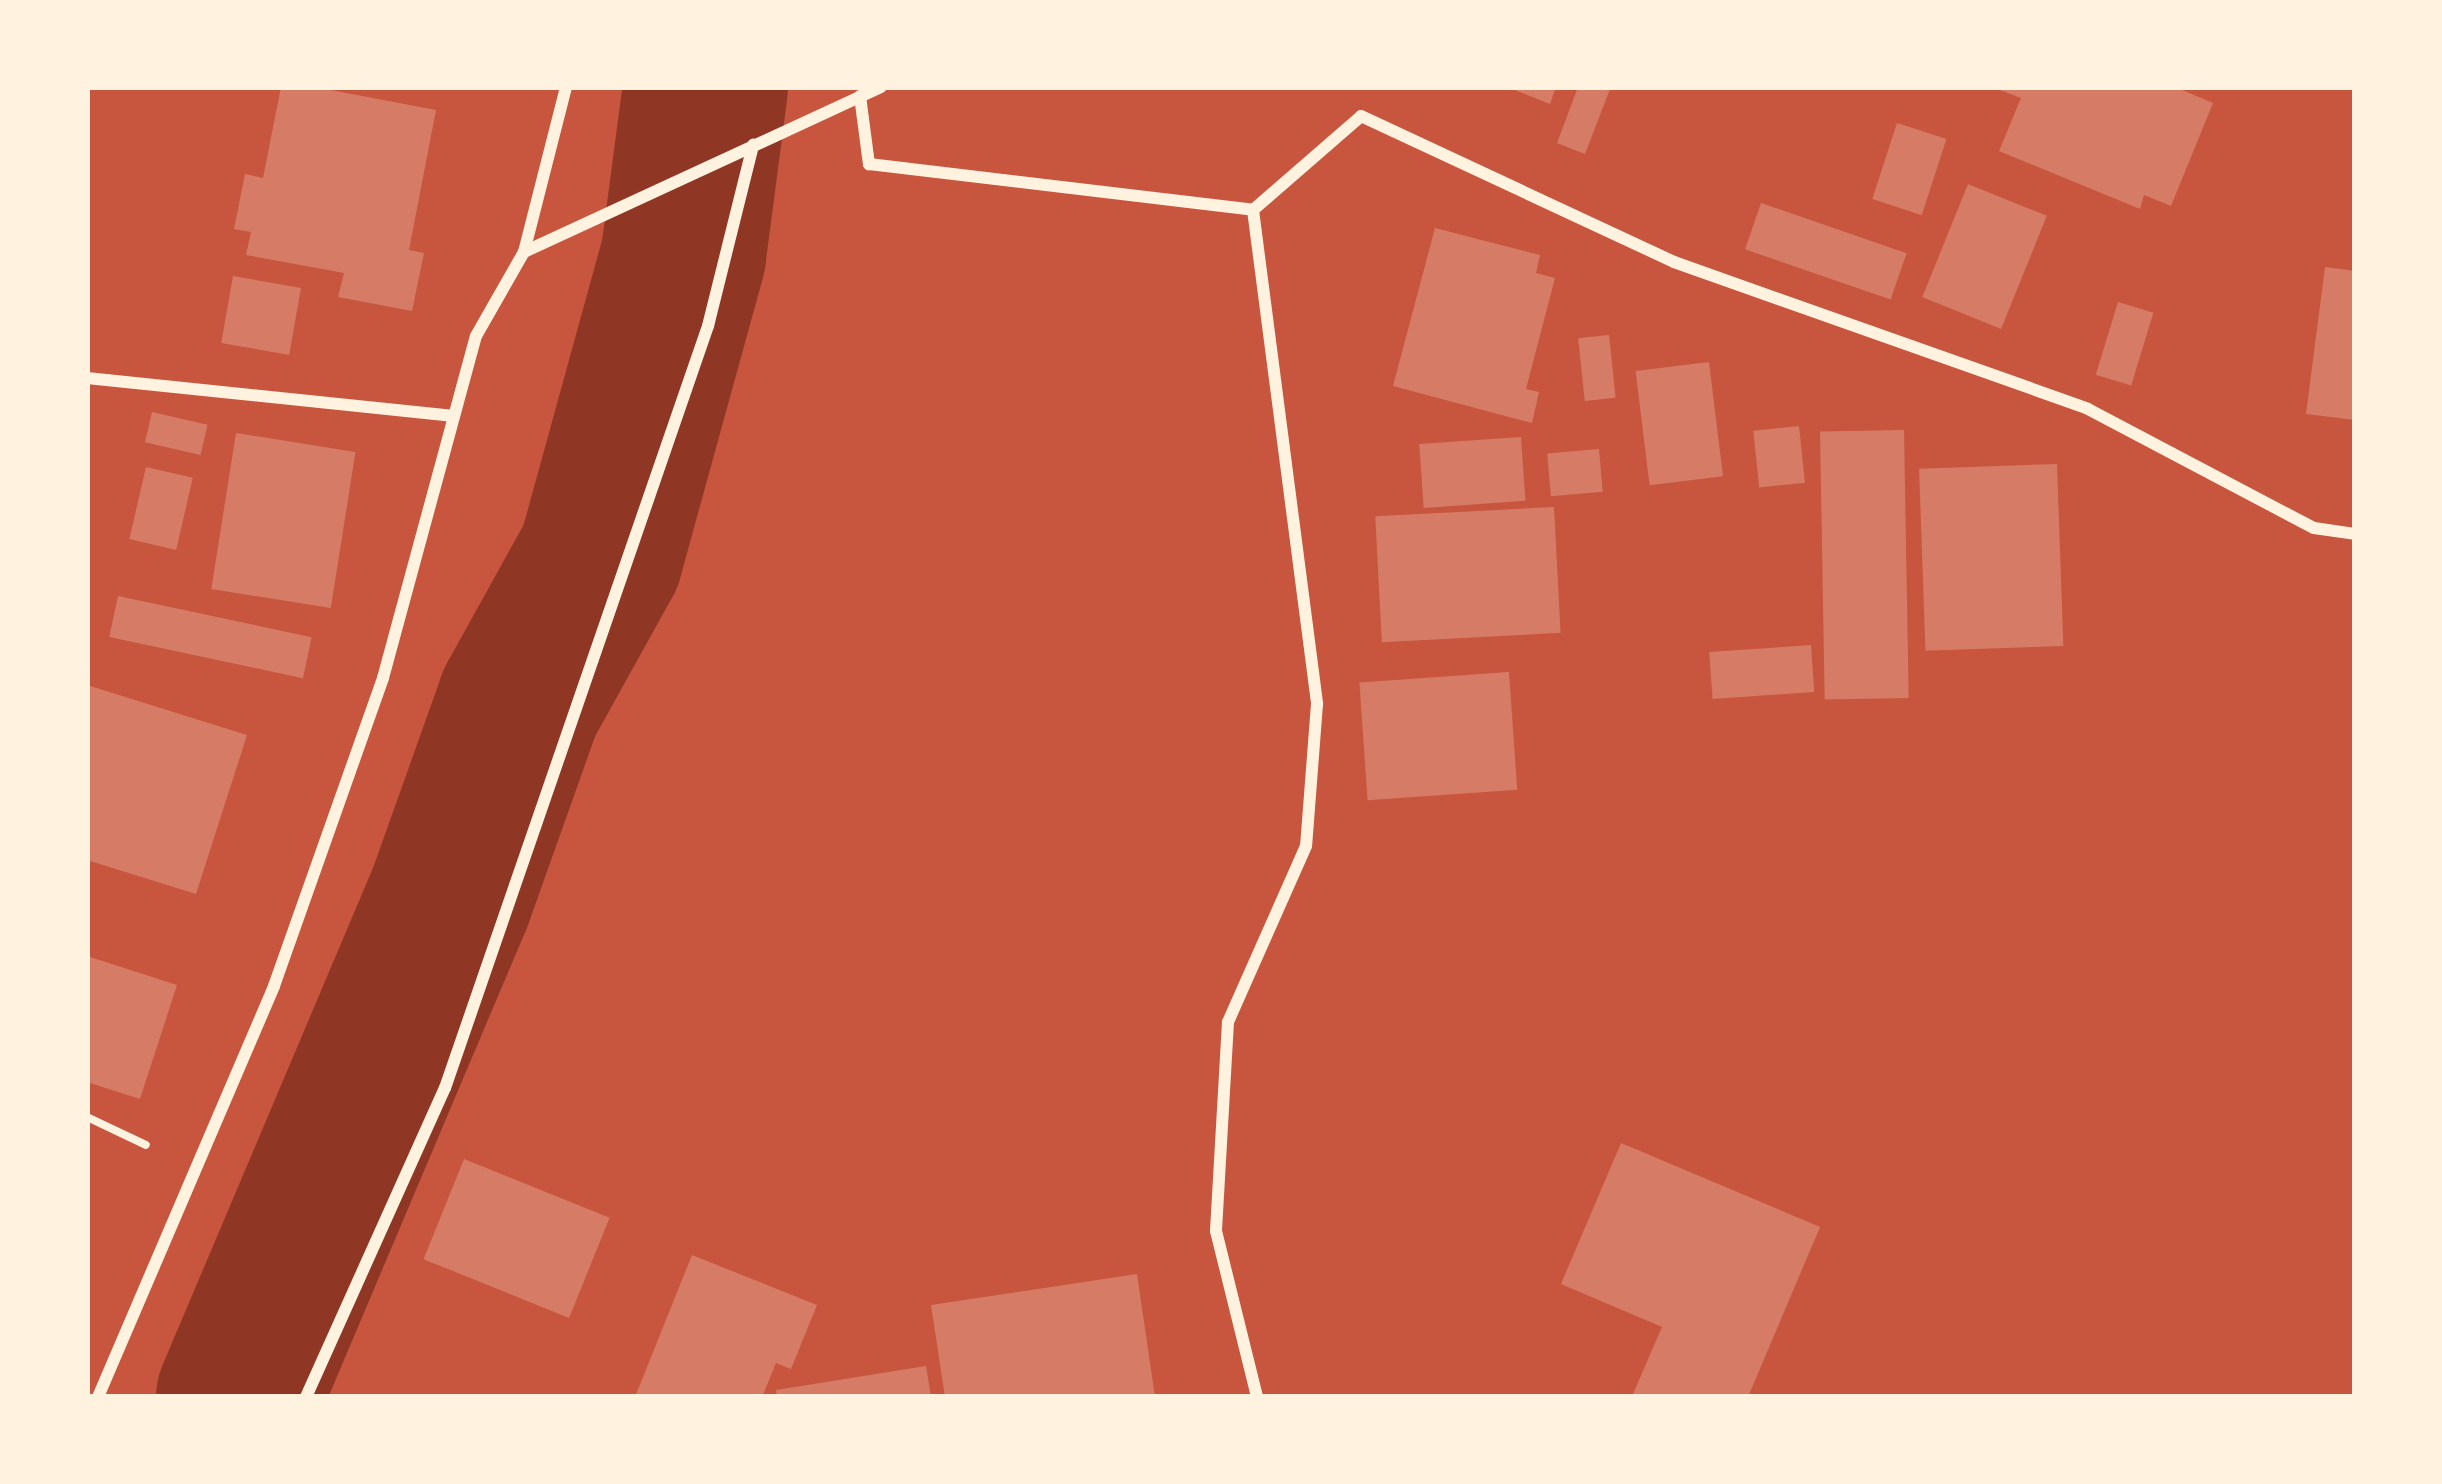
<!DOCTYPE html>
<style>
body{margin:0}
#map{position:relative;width:2442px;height:1484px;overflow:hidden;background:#c8553d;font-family:"Times New Roman",serif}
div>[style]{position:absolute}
.river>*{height:165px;margin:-82.5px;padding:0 82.5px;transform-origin:82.5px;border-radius:82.5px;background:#8f3625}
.building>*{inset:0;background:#d67c66;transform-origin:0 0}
.path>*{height:8px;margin:-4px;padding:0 4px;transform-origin:4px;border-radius:4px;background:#fff3e0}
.minor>*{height:12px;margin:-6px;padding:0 6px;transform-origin:6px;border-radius:6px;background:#fff3e0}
span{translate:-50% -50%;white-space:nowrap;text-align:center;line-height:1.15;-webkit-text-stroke:12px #fff3e0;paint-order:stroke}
.frame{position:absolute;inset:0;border:90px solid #fff3e0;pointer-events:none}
</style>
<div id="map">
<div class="river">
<div style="left:238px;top:1397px;width:544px;rotate:-67.06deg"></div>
<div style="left:450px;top:896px;width:206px;rotate:-70.4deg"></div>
<div style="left:519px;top:702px;width:167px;rotate:-61deg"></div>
<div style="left:600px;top:556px;width:313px;rotate:-74.6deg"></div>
<div style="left:683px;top:254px;width:168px;rotate:-82.5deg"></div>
</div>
<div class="building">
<div style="clip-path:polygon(281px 87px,315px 87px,436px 110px,409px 250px,424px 253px,412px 311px,338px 297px,344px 273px,246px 255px,251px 232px,234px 229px,245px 174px,263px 178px)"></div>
<div style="clip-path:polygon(1507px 87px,1556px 87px,1550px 104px)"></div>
<div style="clip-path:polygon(1578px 87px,1610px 89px,1585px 154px,1557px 143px)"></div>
<div style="clip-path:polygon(1992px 87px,2175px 87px,2213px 103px,2171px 206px,2144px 195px,2140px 209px,1999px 151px,2021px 98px)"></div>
<div style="left:1897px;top:123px;width:52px;height:80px;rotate:18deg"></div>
<div style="left:1968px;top:184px;width:85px;height:122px;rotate:22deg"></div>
<div style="left:1761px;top:203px;width:154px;height:49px;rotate:19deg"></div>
<div style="clip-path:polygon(1435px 228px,1540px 255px,1536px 273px,1555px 278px,1526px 389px,1539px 392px,1532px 423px,1393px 386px)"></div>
<div style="clip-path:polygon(2325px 267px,2355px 271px,2355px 420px,2306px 414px)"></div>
<div style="left:233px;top:276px;width:69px;height:68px;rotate:10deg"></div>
<div style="left:2118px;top:302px;width:37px;height:76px;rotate:17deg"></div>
<div style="left:1609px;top:335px;width:63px;height:31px;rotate:84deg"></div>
<div style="left:1709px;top:362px;width:115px;height:74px;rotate:83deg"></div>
<div style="left:152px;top:412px;width:57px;height:31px;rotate:13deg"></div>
<div style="left:1799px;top:426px;width:57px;height:46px;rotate:84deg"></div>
<div style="left:1904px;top:430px;width:268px;height:84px;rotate:89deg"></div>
<div style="left:236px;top:433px;width:121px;height:158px;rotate:9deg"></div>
<div style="left:1521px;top:437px;width:64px;height:102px;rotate:86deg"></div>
<div style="left:1599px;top:449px;width:43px;height:52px;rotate:85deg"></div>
<div style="left:2057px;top:464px;width:182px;height:138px;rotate:88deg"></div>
<div style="left:146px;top:467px;width:48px;height:74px;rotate:13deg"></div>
<div style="left:1554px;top:507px;width:126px;height:179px;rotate:87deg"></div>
<div style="left:118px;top:596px;width:198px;height:42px;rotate:12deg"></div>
<div style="left:1811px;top:645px;width:47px;height:102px;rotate:86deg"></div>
<div style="left:1509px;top:672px;width:118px;height:150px;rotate:86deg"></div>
<div style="clip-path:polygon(87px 685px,247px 735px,196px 894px,87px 860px)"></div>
<div style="clip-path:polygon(87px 956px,177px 985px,140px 1099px,87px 1082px)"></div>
<div style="clip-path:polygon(1621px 1143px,1820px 1227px,1748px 1397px,1633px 1394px,1662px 1327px,1561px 1284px)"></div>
<div style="left:464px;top:1159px;width:157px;height:108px;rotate:22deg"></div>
<div style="clip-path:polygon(692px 1255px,817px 1305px,791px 1369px,776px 1363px,762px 1397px,635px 1397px)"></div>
<div style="clip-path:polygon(1137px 1274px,1155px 1397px,945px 1397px,931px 1305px)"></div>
<div style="clip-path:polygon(926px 1366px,931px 1397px,777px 1397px,776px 1390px)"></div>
</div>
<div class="path">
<div style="left:87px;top:1117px;width:65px;rotate:25.4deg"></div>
</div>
<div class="minor">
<div style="left:860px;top:96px;width:69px;rotate:82.5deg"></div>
<div style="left:869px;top:164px;width:387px;rotate:6.8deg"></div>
<div style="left:1253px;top:210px;width:143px;rotate:-41deg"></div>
<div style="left:1361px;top:116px;width:345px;rotate:25deg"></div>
<div style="left:1674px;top:262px;width:439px;rotate:19.5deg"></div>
<div style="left:2088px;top:409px;width:255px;rotate:27.8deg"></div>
<div style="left:2314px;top:528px;width:41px;rotate:8.3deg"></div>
<div style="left:1253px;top:210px;width:498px;rotate:82.6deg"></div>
<div style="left:1317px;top:704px;width:142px;rotate:94.4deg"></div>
<div style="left:1306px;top:846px;width:193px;rotate:113.9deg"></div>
<div style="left:1228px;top:1022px;width:209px;rotate:93.3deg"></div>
<div style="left:1216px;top:1231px;width:171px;rotate:76.1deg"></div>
<div style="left:524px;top:252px;width:170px;rotate:-75.7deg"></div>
<div style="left:87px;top:378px;width:369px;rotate:5.9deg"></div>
<div style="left:98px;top:1397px;width:447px;rotate:-66.8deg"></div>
<div style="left:274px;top:986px;width:327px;rotate:-70.5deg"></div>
<div style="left:383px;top:678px;width:354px;rotate:-74.8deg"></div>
<div style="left:476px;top:336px;width:97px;rotate:-60.3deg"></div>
<div style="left:524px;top:252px;width:393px;rotate:-24.8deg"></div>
<div style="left:306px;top:1397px;width:339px;rotate:-65.8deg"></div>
<div style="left:445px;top:1088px;width:806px;rotate:-70.96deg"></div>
<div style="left:708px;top:326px;width:187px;rotate:-76deg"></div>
</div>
<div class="frame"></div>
</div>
